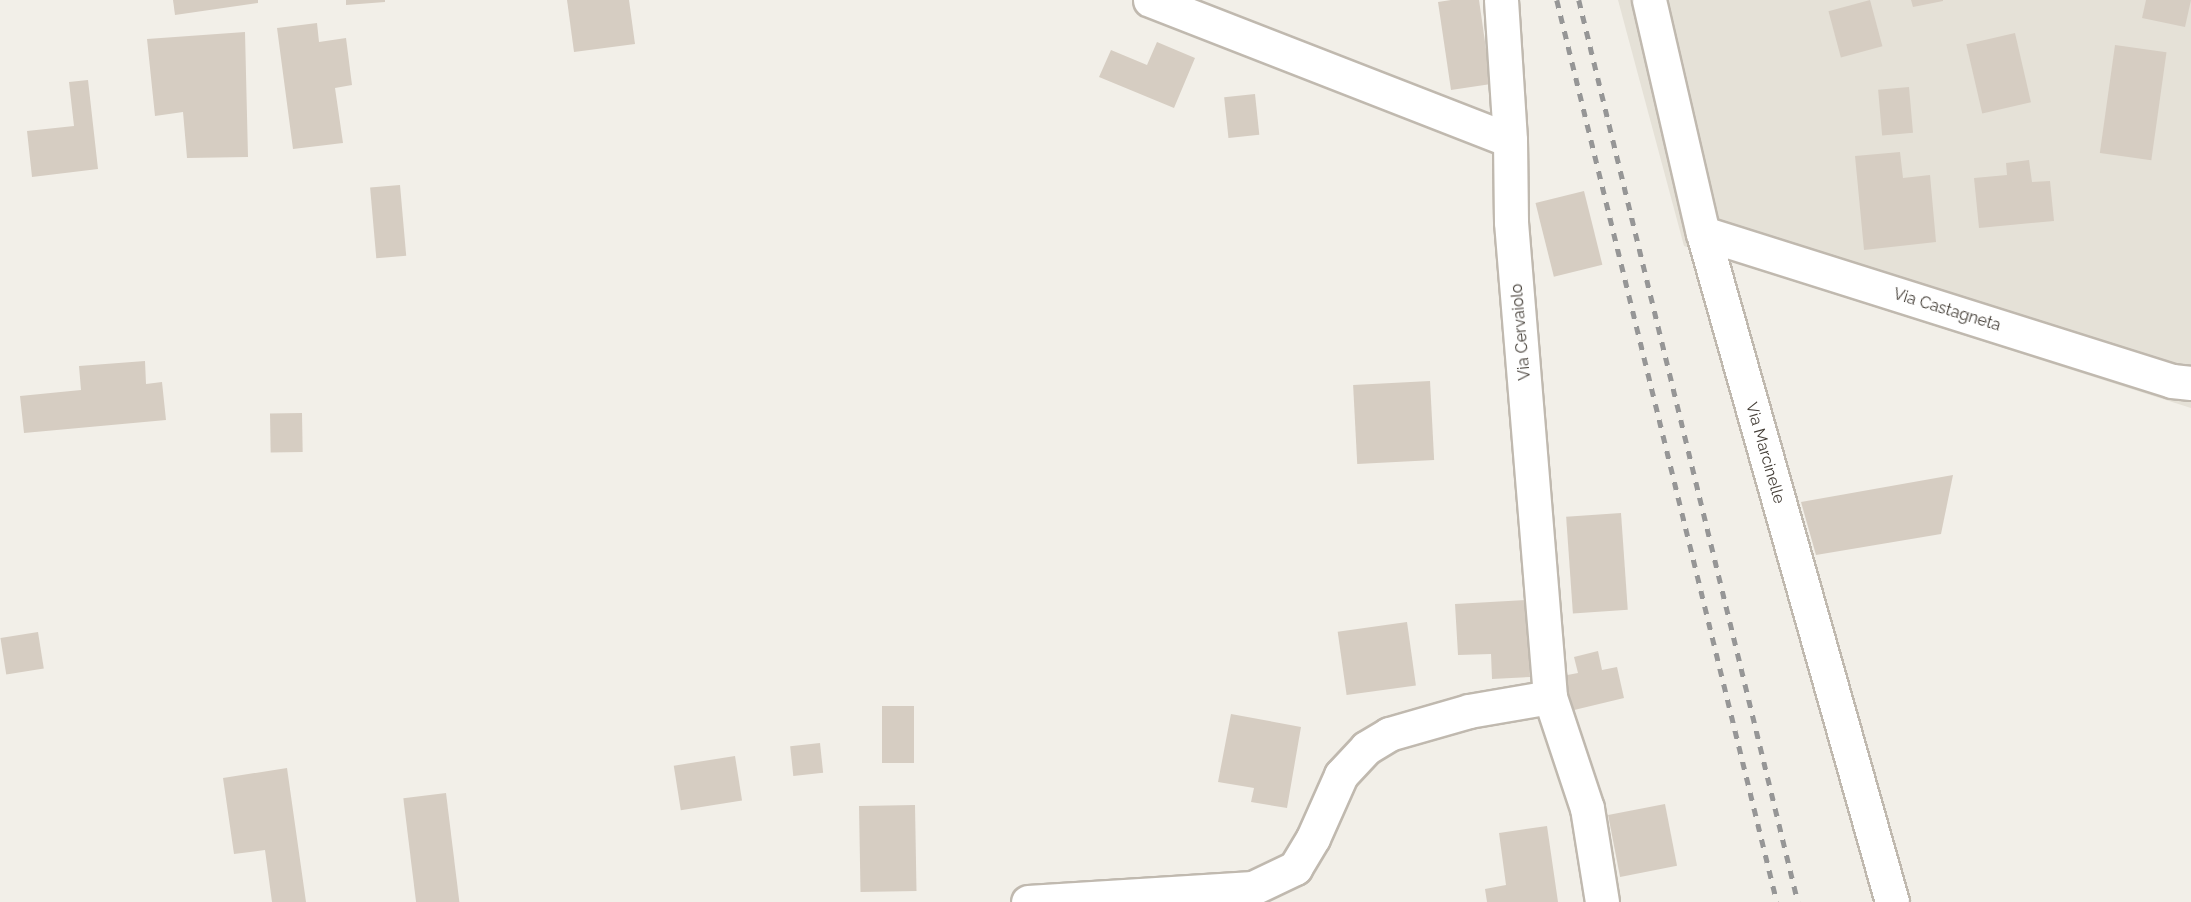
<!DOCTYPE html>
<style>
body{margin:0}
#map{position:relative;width:2191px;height:902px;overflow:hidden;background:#f2efe8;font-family:Raleway,sans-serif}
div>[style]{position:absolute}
.residential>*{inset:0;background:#e5e1d7}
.building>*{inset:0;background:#d6cdc2;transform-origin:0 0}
.roads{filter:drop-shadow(2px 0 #c0b9af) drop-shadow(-2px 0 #c0b9af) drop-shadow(0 2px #c0b9af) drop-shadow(0 -2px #c0b9af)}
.minor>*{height:33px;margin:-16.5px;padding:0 16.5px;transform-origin:16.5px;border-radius:16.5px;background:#fff}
.rail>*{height:4.5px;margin-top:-2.25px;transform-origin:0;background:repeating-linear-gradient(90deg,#969696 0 8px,transparent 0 16px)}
span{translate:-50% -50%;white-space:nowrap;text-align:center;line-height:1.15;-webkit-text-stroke:6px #fff;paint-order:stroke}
.street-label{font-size:16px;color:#453f38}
</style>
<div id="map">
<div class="residential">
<div style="clip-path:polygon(1618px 0,2191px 0,2191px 408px,1684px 246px)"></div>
</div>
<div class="building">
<div style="clip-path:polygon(173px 0,258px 0,258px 3px,175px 15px)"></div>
<div style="clip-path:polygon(346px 0,385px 0,385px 2px,346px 5px)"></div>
<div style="clip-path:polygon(567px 0,629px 0,635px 44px,574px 52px)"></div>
<div style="clip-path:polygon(1451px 0,1479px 0,1491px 84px,1451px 90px,1438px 2px)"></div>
<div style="left:1870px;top:0;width:48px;height:43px;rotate:75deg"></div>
<div style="clip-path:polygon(1911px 0,1943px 0,1943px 1px,1913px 7px)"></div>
<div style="clip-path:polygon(2146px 0,2191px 0,2185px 27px,2142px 18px)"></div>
<div style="clip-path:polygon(317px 23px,319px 42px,346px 38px,352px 85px,335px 88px,343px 143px,293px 149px,277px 28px)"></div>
<div style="clip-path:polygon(245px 32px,248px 157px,187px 158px,183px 112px,155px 116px,147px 39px)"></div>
<div style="left:2015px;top:33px;width:71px;height:50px;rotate:77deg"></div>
<div style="clip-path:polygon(1157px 42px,1195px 58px,1174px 108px,1099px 77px,1111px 50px,1147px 65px)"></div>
<div style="left:2115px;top:45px;width:52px;height:109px;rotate:8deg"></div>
<div style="clip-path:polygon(88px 80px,98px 169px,32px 177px,27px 131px,74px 126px,69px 82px)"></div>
<div style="left:1909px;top:87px;width:46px;height:31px;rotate:85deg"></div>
<div style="left:1255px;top:94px;width:41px;height:31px;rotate:84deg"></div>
<div style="clip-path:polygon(1900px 152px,1903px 178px,1930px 175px,1936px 242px,1864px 250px,1855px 156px)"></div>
<div style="clip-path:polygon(2029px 160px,2032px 182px,2050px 181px,2054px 221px,1979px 228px,1974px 178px,2007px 175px,2006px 163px)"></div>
<div style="left:400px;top:185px;width:71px;height:30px;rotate:85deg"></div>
<div style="left:1584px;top:191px;width:76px;height:50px;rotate:76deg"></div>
<div style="clip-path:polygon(145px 361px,146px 384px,162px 382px,166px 420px,24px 433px,20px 396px,81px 390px,79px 366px)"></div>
<div style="left:1430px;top:381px;width:79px;height:77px;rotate:87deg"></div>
<div style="left:302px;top:413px;width:39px;height:32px;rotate:89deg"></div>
<div style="clip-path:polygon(1953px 475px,1941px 534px,1816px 555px,1801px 502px)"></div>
<div style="left:1621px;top:513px;width:97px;height:55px;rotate:86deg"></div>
<div style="clip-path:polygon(1526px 600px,1530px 677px,1492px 679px,1491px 654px,1458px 655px,1455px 604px)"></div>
<div style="left:1407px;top:622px;width:64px;height:70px;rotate:82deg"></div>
<div style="left:38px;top:632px;width:37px;height:38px;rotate:81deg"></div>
<div style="clip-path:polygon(1598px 651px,1602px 670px,1617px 667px,1624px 698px,1570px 711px,1562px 676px,1578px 673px,1574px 657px)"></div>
<div style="left:882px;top:706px;width:32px;height:57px"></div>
<div style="clip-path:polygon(1231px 714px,1301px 727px,1287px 808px,1251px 802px,1254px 788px,1218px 782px)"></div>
<div style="left:820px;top:743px;width:30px;height:30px;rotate:84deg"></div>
<div style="left:735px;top:756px;width:45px;height:62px;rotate:81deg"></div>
<div style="clip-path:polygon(287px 768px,306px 902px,272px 902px,265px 850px,234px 854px,223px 778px)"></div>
<div style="left:446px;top:793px;width:110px;height:43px;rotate:83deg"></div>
<div style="left:1665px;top:804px;width:63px;height:58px;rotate:79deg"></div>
<div style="left:915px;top:805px;width:86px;height:56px;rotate:89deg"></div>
<div style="clip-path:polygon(1547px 826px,1558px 902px,1487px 902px,1485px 889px,1506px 885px,1499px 833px)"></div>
</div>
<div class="roads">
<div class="minor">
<div style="left:1150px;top:0;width:386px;rotate:21.3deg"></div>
<div style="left:1501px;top:0;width:140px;rotate:86.3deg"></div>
<div style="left:1510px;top:140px;width:82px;rotate:89.3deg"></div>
<div style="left:1511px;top:222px;width:477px;rotate:85.3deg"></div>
<div style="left:1550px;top:697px;width:117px;rotate:71.6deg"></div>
<div style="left:1587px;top:808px;width:95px;rotate:80.9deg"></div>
<div style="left:1649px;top:0;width:239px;rotate:77deg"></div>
<div style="left:1703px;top:233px;width:695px;rotate:74.22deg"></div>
<div style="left:1703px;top:233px;width:492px;rotate:17.5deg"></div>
<div style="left:2172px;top:381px;width:19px;rotate:6deg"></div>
<div style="left:1028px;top:902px;width:225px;rotate:-3.6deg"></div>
<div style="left:1253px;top:888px;width:47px;rotate:-25.5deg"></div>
<div style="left:1295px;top:868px;width:35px;rotate:-59deg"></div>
<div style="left:1313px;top:838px;width:69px;rotate:-66deg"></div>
<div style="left:1341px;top:775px;width:37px;rotate:-47deg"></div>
<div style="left:1366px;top:748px;width:27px;rotate:-31deg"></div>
<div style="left:1389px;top:734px;width:83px;rotate:-16deg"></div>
<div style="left:1469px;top:711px;width:82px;rotate:-9.8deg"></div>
</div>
</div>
<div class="rail">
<div style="left:1557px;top:0;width:928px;rotate:76.29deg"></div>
<div style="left:1579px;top:0;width:928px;rotate:76.35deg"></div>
</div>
<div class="street-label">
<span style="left:1947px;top:310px;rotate:17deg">Via Castagneta</span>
<span style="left:1521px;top:332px;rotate:-95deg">Via Cervaiolo</span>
<span style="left:1765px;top:453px;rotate:74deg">Via Marcinelle</span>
</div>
</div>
